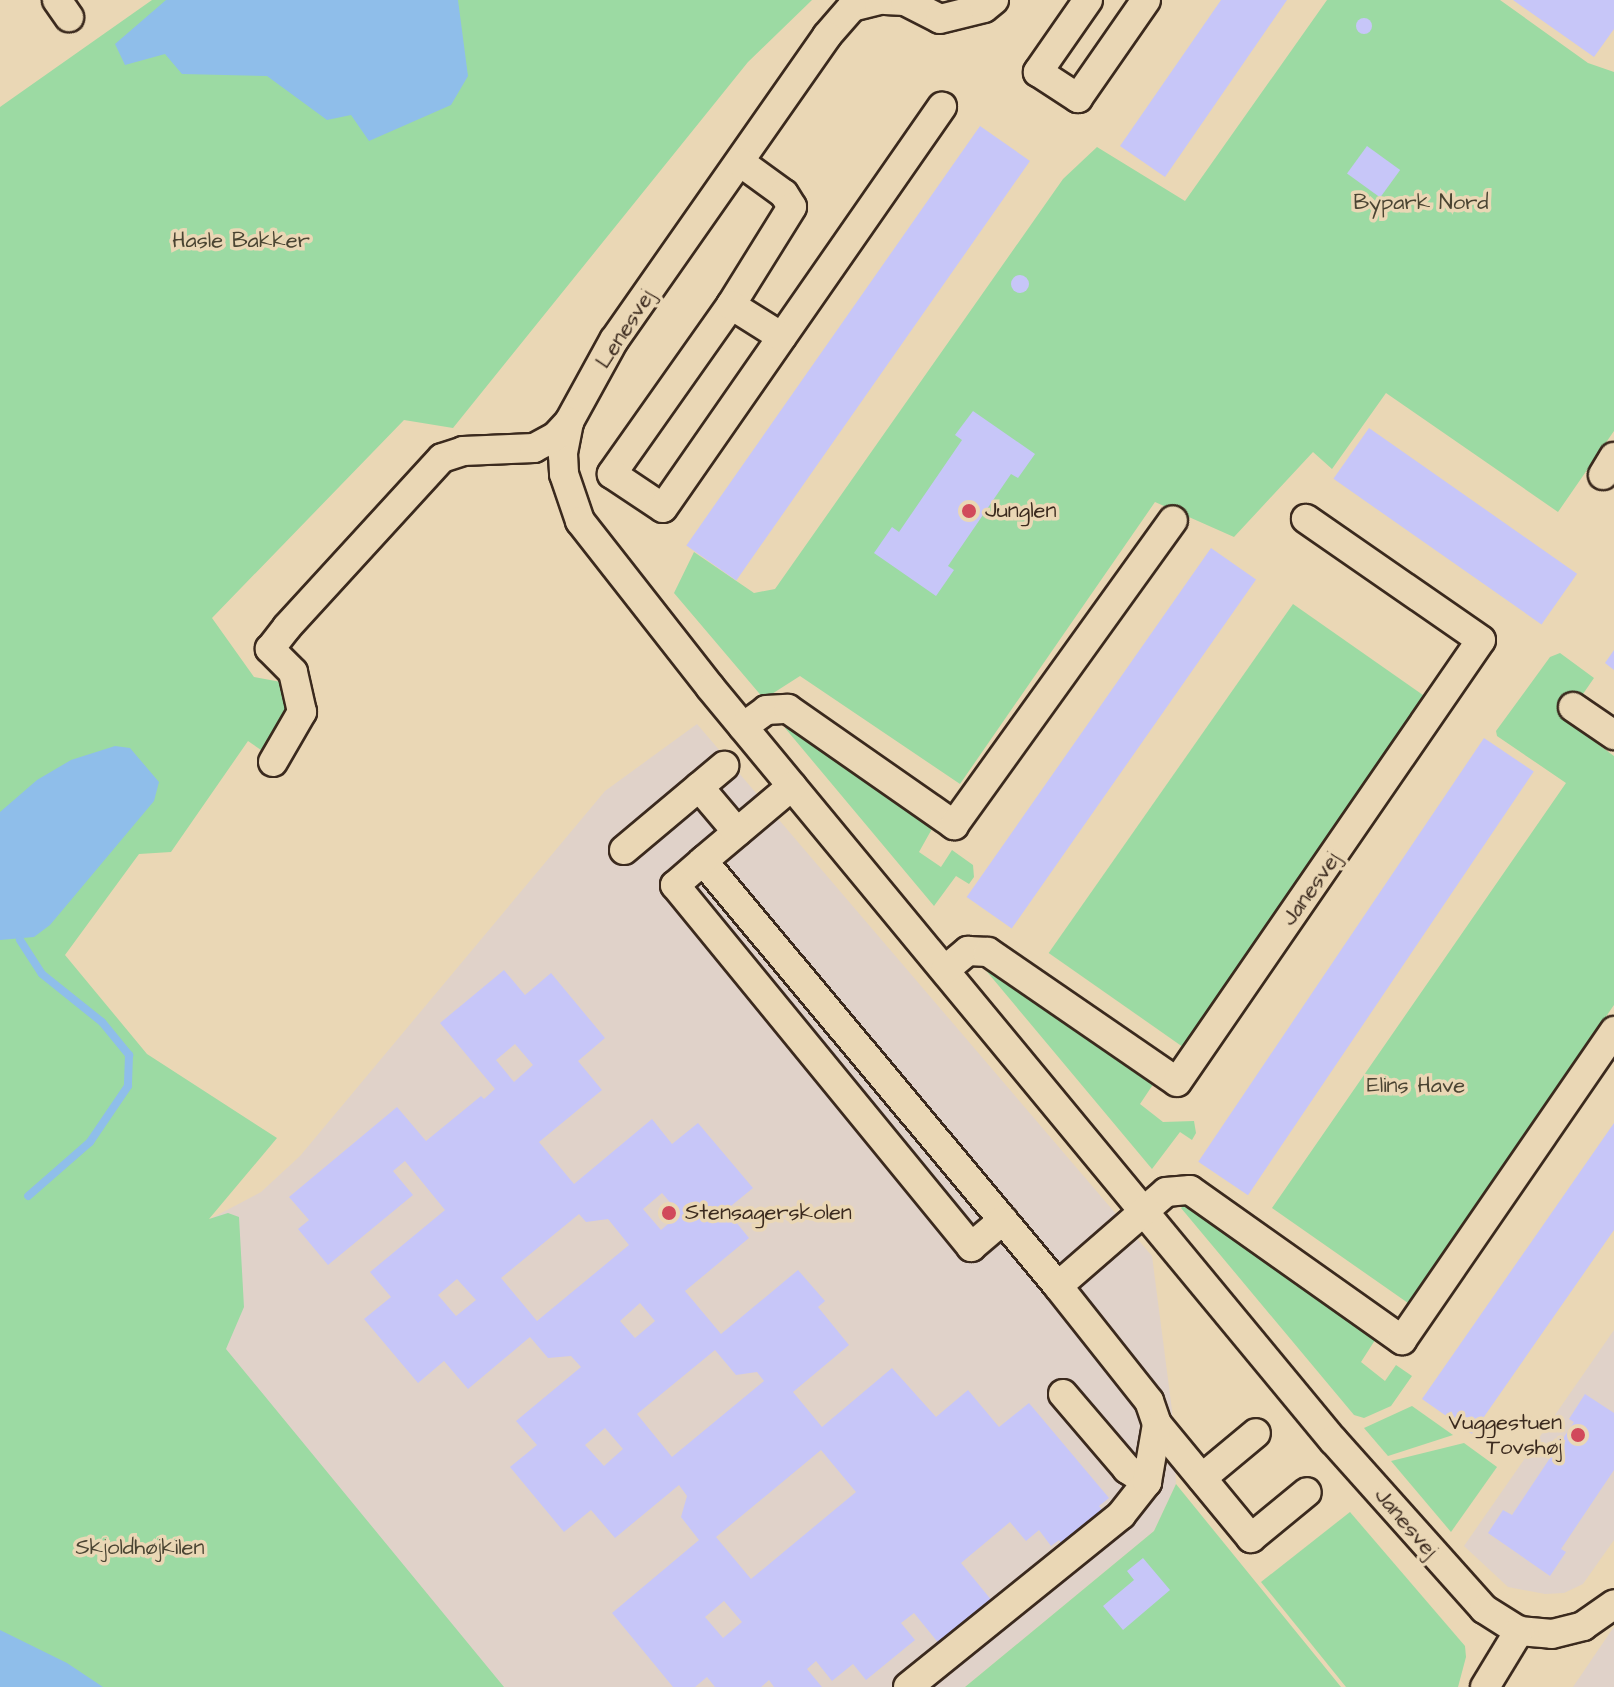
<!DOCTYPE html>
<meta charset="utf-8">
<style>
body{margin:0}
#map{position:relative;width:1614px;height:1687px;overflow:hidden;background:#ead7b5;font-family:"Architects Daughter",sans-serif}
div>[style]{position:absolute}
.built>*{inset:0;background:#e0d2c9}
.green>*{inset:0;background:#9cdaa3;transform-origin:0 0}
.water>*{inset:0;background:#8fbeea}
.stream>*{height:8px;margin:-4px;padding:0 4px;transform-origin:4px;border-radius:4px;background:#8fbeea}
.building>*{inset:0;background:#c7c6f8;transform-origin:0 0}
.round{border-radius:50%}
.roads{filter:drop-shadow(2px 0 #3b2a1e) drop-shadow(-2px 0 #3b2a1e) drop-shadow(0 2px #3b2a1e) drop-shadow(0 -2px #3b2a1e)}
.minor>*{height:28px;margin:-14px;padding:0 14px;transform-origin:14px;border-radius:14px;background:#ead7b5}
.dots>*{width:22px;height:22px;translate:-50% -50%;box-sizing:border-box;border:4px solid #ead7b5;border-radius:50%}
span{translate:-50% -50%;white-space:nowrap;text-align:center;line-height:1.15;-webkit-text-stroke:7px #ead7b5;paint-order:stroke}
.park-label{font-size:22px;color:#4a4432}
.street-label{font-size:22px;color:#3b2a1e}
.poi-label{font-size:22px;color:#3b2a1e}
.left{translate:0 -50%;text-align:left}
.right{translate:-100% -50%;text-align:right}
</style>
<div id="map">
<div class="built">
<div style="clip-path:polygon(697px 724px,1152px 1256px,1172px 1410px,1176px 1484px,1154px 1531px,965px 1687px,438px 1687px,129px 1314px,208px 1220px,261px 1192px,300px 1156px,605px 791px)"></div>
<div style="clip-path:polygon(1614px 1330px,1614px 1540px,1583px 1584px,1564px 1593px,1545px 1594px,1508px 1587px,1464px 1546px)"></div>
<div style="clip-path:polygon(1614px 1627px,1614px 1687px,1573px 1687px,1609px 1634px)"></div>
</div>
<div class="green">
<div style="clip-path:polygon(152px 0,812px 0,748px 62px,453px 428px,404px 420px,212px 618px,254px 677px,281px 682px,290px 708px,264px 752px,248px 741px,171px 852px,139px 854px,65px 955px,147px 1054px,277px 1138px,209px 1219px,228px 1213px,239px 1217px,244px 1307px,226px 1349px,504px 1687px,0 1687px,0 107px)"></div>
<div style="clip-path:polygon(1327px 0,1500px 0,1588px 63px,1614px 72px,1614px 431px,1558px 512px,1386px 393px,1332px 469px,1313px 452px,1234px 537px,1155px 502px,960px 784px,800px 676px,764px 699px,674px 593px,694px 552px,754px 593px,775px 589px,1063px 179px,1097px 147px,1185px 201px)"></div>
<div style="left:1293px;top:604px;width:163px;height:426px;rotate:35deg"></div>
<div style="clip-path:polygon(1560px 653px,1594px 678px,1565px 720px,1614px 756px,1614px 1005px,1408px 1303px,1272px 1208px,1566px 783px,1497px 736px,1496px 731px,1550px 657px)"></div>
<div style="clip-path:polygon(788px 725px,933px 827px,919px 852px,941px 867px,952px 850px,973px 865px,974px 877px,969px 884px,956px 876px,934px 906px,785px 728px)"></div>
<div style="clip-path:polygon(986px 965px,1154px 1083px,1140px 1104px,1163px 1122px,1194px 1121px,1196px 1133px,1192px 1140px,1180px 1132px,1152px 1169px,983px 967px)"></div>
<div style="clip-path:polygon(1184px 1205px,1377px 1337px,1361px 1362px,1385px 1381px,1396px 1365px,1412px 1376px,1391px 1406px,1364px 1418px,1354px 1415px,1181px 1208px)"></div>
<div style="clip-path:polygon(1412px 1406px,1453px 1435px,1388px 1456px,1364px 1428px)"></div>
<div style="clip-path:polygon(1464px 1443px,1497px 1467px,1451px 1532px,1391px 1461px)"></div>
<div style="clip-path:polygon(1176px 1484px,1341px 1687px,965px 1687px,1154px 1531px)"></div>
<div style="clip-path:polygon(1350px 1512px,1465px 1646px,1466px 1657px,1458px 1687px,1346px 1687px,1261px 1582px)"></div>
</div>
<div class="water">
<div style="clip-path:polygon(166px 0,458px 0,468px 76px,451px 105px,369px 141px,351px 115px,327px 120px,267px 76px,182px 74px,165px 54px,125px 65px,115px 44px)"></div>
<div style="clip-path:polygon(115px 746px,130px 748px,159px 782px,154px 801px,50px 925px,34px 937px,0 940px,0 812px,37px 780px,71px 760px)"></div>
<div style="clip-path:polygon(0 1630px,67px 1663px,103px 1687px,0 1687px)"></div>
</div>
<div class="stream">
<div style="left:20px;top:940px;width:40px;rotate:57.1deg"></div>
<div style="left:42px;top:974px;width:77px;rotate:38.7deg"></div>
<div style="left:102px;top:1022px;width:43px;rotate:50.7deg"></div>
<div style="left:129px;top:1055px;width:31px;rotate:92deg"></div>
<div style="left:128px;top:1086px;width:68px;rotate:124.2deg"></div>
<div style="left:90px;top:1142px;width:82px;rotate:138.9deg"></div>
</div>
<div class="building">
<div style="clip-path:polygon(1221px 0,1287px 0,1165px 177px,1120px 146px)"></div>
<div style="clip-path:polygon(1513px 0,1614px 0,1614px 29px,1594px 57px)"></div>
<div class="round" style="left:1356px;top:18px;width:16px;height:16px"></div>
<div style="left:980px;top:126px;width:61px;height:512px;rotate:35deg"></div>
<div style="left:1367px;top:146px;width:41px;height:34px;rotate:36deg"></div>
<div class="round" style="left:1011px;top:275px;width:18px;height:18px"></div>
<div style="clip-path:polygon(973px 411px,1035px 454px,1018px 478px,1011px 474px,948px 566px,954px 570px,936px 596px,874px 553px,892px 527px,899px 532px,962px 440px,955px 435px)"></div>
<div style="left:1369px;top:428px;width:254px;height:62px;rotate:35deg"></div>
<div style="left:1211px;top:548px;width:55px;height:426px;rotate:35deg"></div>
<div style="clip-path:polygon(1614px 650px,1614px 670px,1605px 663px)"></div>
<div style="left:1484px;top:738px;width:60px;height:511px;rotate:34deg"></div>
<div style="clip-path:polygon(evenodd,504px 970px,525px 995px,551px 973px,605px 1038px,578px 1061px,602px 1090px,539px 1142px,574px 1184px,652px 1119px,672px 1144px,698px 1123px,753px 1188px,726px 1210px,749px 1238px,685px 1291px,721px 1334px,798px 1270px,825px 1301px,818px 1307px,849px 1345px,793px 1392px,822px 1427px,892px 1368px,936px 1417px,968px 1390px,999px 1427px,1029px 1403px,1109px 1498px,1099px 1506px,1105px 1514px,1065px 1548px,1059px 1540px,1051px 1546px,1039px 1530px,1026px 1541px,1010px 1522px,961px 1563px,997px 1607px,945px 1651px,914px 1613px,901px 1623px,915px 1640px,866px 1680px,853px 1664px,832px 1681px,816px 1661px,807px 1669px,822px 1687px,774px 1687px,769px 1680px,761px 1687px,715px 1687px,707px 1677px,695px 1687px,673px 1687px,612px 1613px,699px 1540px,681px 1517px,687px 1496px,679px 1485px,615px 1538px,591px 1510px,564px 1532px,510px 1467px,537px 1445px,516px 1421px,581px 1367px,571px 1356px,548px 1358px,530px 1337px,468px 1389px,444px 1361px,418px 1383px,364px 1319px,391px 1297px,370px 1272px,445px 1210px,405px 1161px,393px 1171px,413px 1195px,328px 1265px,298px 1229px,309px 1220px,289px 1197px,397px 1107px,426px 1141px,481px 1096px,484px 1099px,495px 1089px,440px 1023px,504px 970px,515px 1044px,533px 1065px,514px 1082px,496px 1060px,515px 1044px,504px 970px,662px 1193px,680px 1214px,661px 1230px,643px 1209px,662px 1193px,504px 970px,579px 1214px,586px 1222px,608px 1219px,629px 1245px,537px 1321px,501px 1278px,579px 1214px,504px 970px,457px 1279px,476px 1300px,456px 1316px,438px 1295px,457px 1279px,504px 970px,640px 1303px,655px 1321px,635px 1338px,620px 1321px,640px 1303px,504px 970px,715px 1350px,736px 1375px,757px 1372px,764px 1381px,672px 1457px,637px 1414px,715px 1350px,504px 970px,605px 1428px,623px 1449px,604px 1466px,585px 1445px,605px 1428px,504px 970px,821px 1450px,856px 1492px,751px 1579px,716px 1537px,821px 1450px,504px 970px,724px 1601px,742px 1622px,723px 1638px,705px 1617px,724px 1601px)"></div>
<div style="clip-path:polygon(1614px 1123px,1614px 1230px,1472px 1434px,1422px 1399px)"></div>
<div style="clip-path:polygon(1585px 1394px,1614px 1413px,1614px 1470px,1561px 1549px,1566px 1552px,1550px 1576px,1488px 1533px,1503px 1510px,1512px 1515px,1574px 1422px,1569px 1419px)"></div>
<div style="clip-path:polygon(1143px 1558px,1170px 1590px,1123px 1630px,1103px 1606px,1134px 1580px,1127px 1571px)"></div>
</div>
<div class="roads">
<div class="minor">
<div style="left:57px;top:0;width:21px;rotate:55deg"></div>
<div style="left:880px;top:0;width:29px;rotate:166deg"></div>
<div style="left:852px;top:7px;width:38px;rotate:131deg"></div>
<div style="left:827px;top:36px;width:371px;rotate:125deg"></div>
<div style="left:614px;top:340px;width:94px;rotate:118.8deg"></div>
<div style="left:569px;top:422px;width:33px;rotate:101deg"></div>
<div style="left:563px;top:454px;width:20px;rotate:87deg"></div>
<div style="left:564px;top:474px;width:50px;rotate:71.2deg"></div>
<div style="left:580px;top:521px;width:211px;rotate:51.9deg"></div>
<div style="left:710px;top:687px;width:683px;rotate:50.41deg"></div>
<div style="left:1145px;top:1213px;width:295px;rotate:50.4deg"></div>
<div style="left:1333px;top:1440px;width:227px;rotate:48.2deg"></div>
<div style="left:1484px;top:1609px;width:41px;rotate:32.2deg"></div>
<div style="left:1519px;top:1631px;width:33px;rotate:5deg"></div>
<div style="left:1552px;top:1634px;width:32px;rotate:-14deg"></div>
<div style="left:1583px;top:1626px;width:38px;rotate:-35deg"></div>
<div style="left:885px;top:0;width:20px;rotate:3deg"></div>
<div style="left:905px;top:1px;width:39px;rotate:27deg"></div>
<div style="left:940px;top:19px;width:45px;rotate:-14deg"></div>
<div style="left:984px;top:8px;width:13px;rotate:-39deg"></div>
<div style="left:1088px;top:0;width:88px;rotate:124.8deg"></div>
<div style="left:1038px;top:72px;width:48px;rotate:33deg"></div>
<div style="left:1078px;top:98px;width:119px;rotate:-55.2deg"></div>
<div style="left:740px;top:162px;width:54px;rotate:36deg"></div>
<div style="left:784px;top:194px;width:15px;rotate:58deg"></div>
<div style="left:792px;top:207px;width:115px;rotate:121.9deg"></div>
<div style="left:731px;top:305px;width:207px;rotate:125.2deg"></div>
<div style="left:612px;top:474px;width:61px;rotate:33.7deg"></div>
<div style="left:663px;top:508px;width:489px;rotate:-55.2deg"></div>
<div style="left:731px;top:305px;width:60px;rotate:32.1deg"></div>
<div style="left:1603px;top:475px;width:21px;rotate:-59deg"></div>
<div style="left:1573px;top:707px;width:50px;rotate:34.3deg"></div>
<div style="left:743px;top:727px;width:29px;rotate:-36deg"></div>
<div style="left:766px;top:710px;width:22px;rotate:-3deg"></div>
<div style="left:788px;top:709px;width:203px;rotate:34.9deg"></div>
<div style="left:954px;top:825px;width:375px;rotate:-54.3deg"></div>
<div style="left:273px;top:762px;width:58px;rotate:-59.9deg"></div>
<div style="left:302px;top:712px;width:41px;rotate:-102.7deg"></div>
<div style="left:293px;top:672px;width:33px;rotate:-135deg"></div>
<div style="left:270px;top:649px;width:28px;rotate:-52deg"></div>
<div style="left:287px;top:627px;width:229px;rotate:-47.5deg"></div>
<div style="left:442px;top:458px;width:22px;rotate:-18deg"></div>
<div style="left:463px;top:451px;width:71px;rotate:-2.4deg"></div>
<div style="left:534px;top:448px;width:24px;rotate:-28deg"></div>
<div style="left:555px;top:437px;width:21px;rotate:-47deg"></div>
<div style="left:792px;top:786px;width:116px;rotate:139.9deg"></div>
<div style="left:703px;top:861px;width:554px;rotate:50.13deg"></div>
<div style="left:1058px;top:1286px;width:143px;rotate:-41deg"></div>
<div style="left:1166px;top:1192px;width:24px;rotate:-5deg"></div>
<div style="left:1190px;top:1190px;width:260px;rotate:35.3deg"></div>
<div style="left:1402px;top:1340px;width:375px;rotate:-55.5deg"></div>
<div style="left:699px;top:787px;width:59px;rotate:49.8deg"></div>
<div style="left:624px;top:850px;width:131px;rotate:-40deg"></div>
<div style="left:703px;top:861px;width:37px;rotate:139deg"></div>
<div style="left:675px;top:885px;width:468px;rotate:50.7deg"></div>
<div style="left:971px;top:1247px;width:42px;rotate:-40.2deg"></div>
<div style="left:945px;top:970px;width:30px;rotate:-40deg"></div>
<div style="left:968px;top:951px;width:20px;rotate:3deg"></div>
<div style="left:988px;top:952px;width:229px;rotate:34.5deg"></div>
<div style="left:1177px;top:1082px;width:536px;rotate:-55.48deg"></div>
<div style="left:1481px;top:640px;width:213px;rotate:-145.3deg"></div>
<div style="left:1063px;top:1394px;width:99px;rotate:49.5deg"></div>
<div style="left:1127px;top:1469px;width:24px;rotate:33deg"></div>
<div style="left:1157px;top:1424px;width:148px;rotate:50.5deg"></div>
<div style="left:1251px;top:1538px;width:72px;rotate:-39.4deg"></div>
<div style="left:1202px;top:1478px;width:70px;rotate:-39.8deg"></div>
<div style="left:908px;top:1687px;width:274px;rotate:-38.9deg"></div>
<div style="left:1121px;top:1515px;width:42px;rotate:-51.8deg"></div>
<div style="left:1147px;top:1482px;width:59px;rotate:-80.2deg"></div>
<div style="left:1157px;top:1424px;width:24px;rotate:-109deg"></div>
<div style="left:1149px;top:1401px;width:147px;rotate:-128.4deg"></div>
<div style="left:1485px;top:1687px;width:66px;rotate:-58.7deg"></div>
</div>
</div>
<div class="dots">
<div style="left:969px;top:511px;background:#d1495b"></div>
<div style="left:669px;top:1213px;background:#d1495b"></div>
<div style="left:1578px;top:1435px;background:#d1495b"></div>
</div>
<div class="park-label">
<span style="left:1421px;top:203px">Bypark Nord</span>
<span style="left:241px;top:241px">Hasle Bakker</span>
<span style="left:1416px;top:1086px">Elins Have</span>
<span style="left:140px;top:1548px">Skjoldhøjkilen</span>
</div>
<div class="street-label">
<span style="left:625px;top:329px;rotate:-57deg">Lenesvej</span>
<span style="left:1311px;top:889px;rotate:-55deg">Janesvej</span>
<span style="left:1406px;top:1523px;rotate:49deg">Janesvej</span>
</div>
<div class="poi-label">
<span class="left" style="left:985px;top:511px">Junglen</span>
<span class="left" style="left:685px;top:1213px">Stensagerskolen</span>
<span class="right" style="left:1562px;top:1435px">Vuggestuen<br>Tovshøj</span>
</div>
</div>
